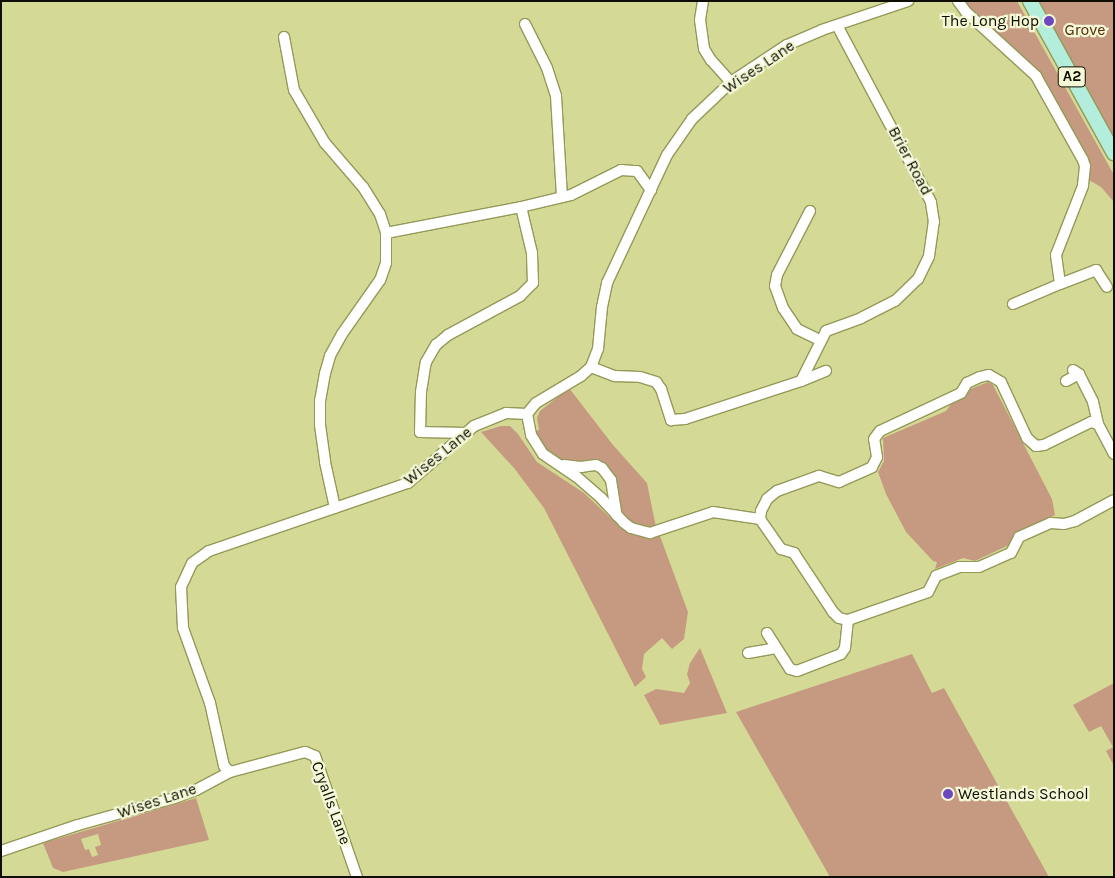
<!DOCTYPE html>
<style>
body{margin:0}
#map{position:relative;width:1115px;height:878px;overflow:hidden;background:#d4da96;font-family:Karla,sans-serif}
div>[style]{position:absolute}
.green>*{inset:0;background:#c69a80}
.roads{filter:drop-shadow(1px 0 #949957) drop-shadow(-1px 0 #949957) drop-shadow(0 1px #949957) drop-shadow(0 -1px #949957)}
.minor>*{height:10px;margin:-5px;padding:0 5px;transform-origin:5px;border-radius:5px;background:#fff}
.major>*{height:14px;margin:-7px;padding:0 7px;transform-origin:7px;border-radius:7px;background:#b3eddc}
.dots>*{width:14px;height:14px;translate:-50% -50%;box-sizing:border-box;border:2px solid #f4f8d6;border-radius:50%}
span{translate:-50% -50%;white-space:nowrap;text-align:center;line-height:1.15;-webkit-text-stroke:4.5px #f4f8d6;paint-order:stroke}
.shield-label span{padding:1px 4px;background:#f4f8d6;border:1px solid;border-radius:4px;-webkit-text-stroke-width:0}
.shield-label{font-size:15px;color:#0d0e00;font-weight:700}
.poi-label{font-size:16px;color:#0d0e00}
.right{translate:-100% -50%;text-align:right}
.left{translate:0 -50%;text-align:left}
.park-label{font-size:16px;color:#592c0a}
.street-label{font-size:16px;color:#0d0e00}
.frame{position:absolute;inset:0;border:2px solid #0d0e00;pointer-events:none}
</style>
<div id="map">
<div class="green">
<div style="clip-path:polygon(963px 1px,1017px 1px,1114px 175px,1114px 202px,1101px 187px,1089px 180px,1089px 165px,1085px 151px,1040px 76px)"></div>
<div style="clip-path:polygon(1036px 1px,1114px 1px,1114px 140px)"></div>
<div style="clip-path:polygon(988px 382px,993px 385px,1052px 499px,1055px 515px,1016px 533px,1009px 545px,975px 561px,963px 558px,935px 569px,937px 562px,933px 561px,906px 532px,886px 494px,878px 472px,884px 461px,883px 438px,946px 411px,951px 404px,964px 397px,968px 390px)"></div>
<div style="clip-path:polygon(569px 388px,613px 445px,647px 483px,656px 527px,643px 528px,622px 519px,610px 473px,556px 460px,540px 445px,536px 431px,539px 430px,537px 418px,540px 411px)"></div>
<div style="clip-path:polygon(501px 426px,510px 426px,518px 434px,537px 462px,584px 493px,617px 524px,641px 536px,660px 536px,688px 612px,684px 639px,672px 649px,662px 638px,644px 654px,642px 669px,646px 677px,635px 687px,544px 508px,514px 468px,481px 432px)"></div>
<div style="clip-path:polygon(700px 648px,727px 713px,660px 725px,644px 695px,656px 689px,684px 693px,690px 683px,687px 674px,690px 663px)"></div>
<div style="clip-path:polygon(912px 654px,932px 693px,944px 688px,1049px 877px,830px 877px,736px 712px)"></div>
<div style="clip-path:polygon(1114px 683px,1114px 766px,1106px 751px,1113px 747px,1101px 726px,1089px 732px,1073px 705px)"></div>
<div style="clip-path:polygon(evenodd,196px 798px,209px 840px,63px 872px,53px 868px,43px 843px,196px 798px,98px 834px,101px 845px,95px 847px,98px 855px,92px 857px,89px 849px,85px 850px,81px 839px,98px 834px)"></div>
</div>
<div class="roads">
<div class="minor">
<div style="left:703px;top:1px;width:19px;rotate:99deg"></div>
<div style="left:700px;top:20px;width:29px;rotate:82deg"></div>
<div style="left:704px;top:49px;width:13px;rotate:58deg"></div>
<div style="left:711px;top:60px;width:30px;rotate:48deg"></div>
<div style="left:958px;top:1px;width:14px;rotate:54deg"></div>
<div style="left:966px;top:12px;width:95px;rotate:42.4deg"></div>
<div style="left:1036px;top:76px;width:96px;rotate:60.8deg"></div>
<div style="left:1083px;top:160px;width:6px;rotate:72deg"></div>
<div style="left:1085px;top:166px;width:20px;rotate:96deg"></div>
<div style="left:1083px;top:186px;width:74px;rotate:111.4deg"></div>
<div style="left:1056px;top:255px;width:29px;rotate:82deg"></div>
<div style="left:1060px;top:284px;width:39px;rotate:-21deg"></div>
<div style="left:1096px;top:270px;width:20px;rotate:57deg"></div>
<div style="left:525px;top:24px;width:49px;rotate:63.4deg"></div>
<div style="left:547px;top:68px;width:29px;rotate:72deg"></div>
<div style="left:556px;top:96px;width:101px;rotate:86.6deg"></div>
<div style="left:284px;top:37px;width:54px;rotate:79.3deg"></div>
<div style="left:294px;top:90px;width:61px;rotate:59.7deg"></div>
<div style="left:325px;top:143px;width:58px;rotate:49.2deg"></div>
<div style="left:363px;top:187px;width:32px;rotate:58deg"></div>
<div style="left:380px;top:214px;width:20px;rotate:72deg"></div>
<div style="left:386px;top:233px;width:30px;rotate:90deg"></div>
<div style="left:386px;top:263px;width:18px;rotate:109deg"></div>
<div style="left:380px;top:280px;width:66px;rotate:125.1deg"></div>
<div style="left:342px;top:334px;width:25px;rotate:119deg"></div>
<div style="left:330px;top:356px;width:18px;rotate:106deg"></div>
<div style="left:325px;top:373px;width:27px;rotate:100deg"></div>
<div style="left:320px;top:400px;width:25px;rotate:90deg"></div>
<div style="left:320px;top:425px;width:37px;rotate:82deg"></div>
<div style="left:325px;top:462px;width:47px;rotate:77.7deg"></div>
<div style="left:810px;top:211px;width:72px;rotate:117.3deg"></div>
<div style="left:777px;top:275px;width:11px;rotate:100deg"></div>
<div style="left:775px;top:286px;width:23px;rotate:70deg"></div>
<div style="left:783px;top:308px;width:25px;rotate:56deg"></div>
<div style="left:797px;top:329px;width:25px;rotate:26deg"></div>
<div style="left:386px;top:233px;width:137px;rotate:-10.9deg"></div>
<div style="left:521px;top:207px;width:51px;rotate:-13.5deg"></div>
<div style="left:571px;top:195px;width:56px;rotate:-26.6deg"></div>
<div style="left:621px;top:170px;width:16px;rotate:4deg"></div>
<div style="left:637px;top:171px;width:24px;rotate:54deg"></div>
<div style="left:1013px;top:304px;width:51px;rotate:-23.1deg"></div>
<div style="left:591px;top:367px;width:26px;rotate:21deg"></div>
<div style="left:615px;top:376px;width:25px;rotate:2deg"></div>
<div style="left:640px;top:377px;width:17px;rotate:17deg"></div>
<div style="left:656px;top:382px;width:9px;rotate:54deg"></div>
<div style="left:661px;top:389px;width:33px;rotate:72deg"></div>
<div style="left:671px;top:420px;width:14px;rotate:-4deg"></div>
<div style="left:685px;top:419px;width:122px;rotate:-18.1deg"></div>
<div style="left:801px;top:381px;width:56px;rotate:-63.4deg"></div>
<div style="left:826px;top:331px;width:37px;rotate:-20deg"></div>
<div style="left:861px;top:318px;width:38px;rotate:-27deg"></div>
<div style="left:895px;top:301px;width:32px;rotate:-44deg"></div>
<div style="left:918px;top:279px;width:25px;rotate:-64deg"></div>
<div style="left:929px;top:256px;width:34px;rotate:-82deg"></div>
<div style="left:934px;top:222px;width:20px;rotate:-99deg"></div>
<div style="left:931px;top:202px;width:200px;rotate:-118deg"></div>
<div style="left:1073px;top:370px;width:7px;rotate:34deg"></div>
<div style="left:1079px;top:374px;width:31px;rotate:63deg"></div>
<div style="left:1093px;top:402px;width:23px;rotate:77deg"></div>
<div style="left:1098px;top:424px;width:34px;rotate:62deg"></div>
<div style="left:801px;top:381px;width:27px;rotate:-22deg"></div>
<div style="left:1066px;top:381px;width:15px;rotate:-28deg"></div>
<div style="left:527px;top:414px;width:21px;rotate:79deg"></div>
<div style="left:531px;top:435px;width:22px;rotate:58deg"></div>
<div style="left:543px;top:454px;width:41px;rotate:34.1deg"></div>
<div style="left:577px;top:477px;width:32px;rotate:41deg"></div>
<div style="left:601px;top:498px;width:33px;rotate:47deg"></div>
<div style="left:623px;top:522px;width:10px;rotate:37deg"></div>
<div style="left:631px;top:528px;width:20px;rotate:15deg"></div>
<div style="left:650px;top:533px;width:66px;rotate:-18.4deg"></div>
<div style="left:713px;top:512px;width:48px;rotate:8.5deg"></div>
<div style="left:760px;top:519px;width:8px;rotate:-83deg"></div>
<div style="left:761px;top:511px;width:13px;rotate:-63deg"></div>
<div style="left:767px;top:499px;width:13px;rotate:-39deg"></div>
<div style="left:777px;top:491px;width:45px;rotate:-19.7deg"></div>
<div style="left:819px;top:476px;width:21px;rotate:17deg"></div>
<div style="left:839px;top:482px;width:36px;rotate:-24deg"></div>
<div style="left:872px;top:467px;width:11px;rotate:-63deg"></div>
<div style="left:877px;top:457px;width:18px;rotate:-99deg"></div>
<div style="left:874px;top:439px;width:10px;rotate:-53deg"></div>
<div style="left:880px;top:431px;width:89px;rotate:-25.1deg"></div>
<div style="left:961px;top:393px;width:12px;rotate:-59deg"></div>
<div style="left:967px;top:383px;width:14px;rotate:-25deg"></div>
<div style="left:980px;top:377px;width:9px;rotate:-13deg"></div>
<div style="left:989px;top:375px;width:14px;rotate:30deg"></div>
<div style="left:1001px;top:382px;width:62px;rotate:65.1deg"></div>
<div style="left:1027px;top:438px;width:12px;rotate:42deg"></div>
<div style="left:1036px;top:446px;width:8px;rotate:-7deg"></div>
<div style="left:1044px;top:445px;width:52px;rotate:-26.1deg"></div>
<div style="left:1091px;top:422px;width:7px;rotate:16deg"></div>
<div style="left:527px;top:414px;width:14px;rotate:-51deg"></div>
<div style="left:536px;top:403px;width:52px;rotate:-31deg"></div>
<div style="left:581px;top:376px;width:13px;rotate:-42deg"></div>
<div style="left:591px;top:367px;width:19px;rotate:-69deg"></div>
<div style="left:598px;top:349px;width:42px;rotate:-84.6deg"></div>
<div style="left:602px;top:307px;width:25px;rotate:-78deg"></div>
<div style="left:607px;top:283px;width:141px;rotate:-64.9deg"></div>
<div style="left:667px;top:155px;width:44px;rotate:-55.2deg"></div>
<div style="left:692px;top:119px;width:54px;rotate:-43.5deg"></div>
<div style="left:731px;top:82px;width:67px;rotate:-33.5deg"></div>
<div style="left:787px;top:45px;width:38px;rotate:-23deg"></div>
<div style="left:822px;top:30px;width:91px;rotate:-18.6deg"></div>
<div style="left:466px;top:433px;width:46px;rotate:-178.8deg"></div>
<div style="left:420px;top:432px;width:40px;rotate:-88.6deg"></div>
<div style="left:421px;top:392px;width:30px;rotate:-81deg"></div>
<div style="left:426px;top:362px;width:20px;rotate:-60deg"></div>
<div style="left:436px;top:345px;width:16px;rotate:-40deg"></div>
<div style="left:448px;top:335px;width:82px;rotate:-28.4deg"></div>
<div style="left:520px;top:296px;width:18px;rotate:-45deg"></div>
<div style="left:533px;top:283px;width:30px;rotate:-92deg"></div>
<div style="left:532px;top:253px;width:47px;rotate:-103.4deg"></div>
<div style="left:564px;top:465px;width:17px;rotate:7deg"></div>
<div style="left:581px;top:467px;width:15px;rotate:-8deg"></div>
<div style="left:596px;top:465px;width:7px;rotate:27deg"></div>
<div style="left:602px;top:468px;width:15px;rotate:53deg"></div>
<div style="left:611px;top:480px;width:36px;rotate:81deg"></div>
<div style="left:760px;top:519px;width:37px;rotate:55deg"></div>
<div style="left:781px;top:549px;width:14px;rotate:17deg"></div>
<div style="left:794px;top:553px;width:71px;rotate:56.5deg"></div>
<div style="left:833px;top:612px;width:8px;rotate:45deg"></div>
<div style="left:839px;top:618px;width:9px;rotate:13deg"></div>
<div style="left:848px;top:620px;width:85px;rotate:-19.3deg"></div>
<div style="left:928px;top:592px;width:18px;rotate:-63deg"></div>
<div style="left:936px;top:576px;width:25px;rotate:-21deg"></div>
<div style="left:959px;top:567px;width:20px"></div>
<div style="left:979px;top:567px;width:35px;rotate:-24deg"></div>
<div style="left:1011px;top:553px;width:18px;rotate:-63deg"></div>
<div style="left:1019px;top:537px;width:35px;rotate:-24deg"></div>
<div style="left:1051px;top:523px;width:13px;rotate:4deg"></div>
<div style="left:1064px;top:524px;width:11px;rotate:-15deg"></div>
<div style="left:1075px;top:521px;width:44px;rotate:-28.3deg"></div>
<div style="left:767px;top:633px;width:43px;rotate:57.4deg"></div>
<div style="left:790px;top:669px;width:7px;rotate:16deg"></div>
<div style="left:797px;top:671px;width:47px;rotate:-21.1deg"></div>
<div style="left:841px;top:654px;width:7px;rotate:-56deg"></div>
<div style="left:845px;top:648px;width:28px;rotate:-84deg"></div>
<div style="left:748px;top:653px;width:27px;rotate:-10deg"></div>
<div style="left:230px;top:772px;width:78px;rotate:-14.9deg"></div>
<div style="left:305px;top:752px;width:11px;rotate:22deg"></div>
<div style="left:315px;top:756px;width:128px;rotate:70.9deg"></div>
<div style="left:1px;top:851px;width:81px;rotate:-18.7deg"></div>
<div style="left:78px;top:825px;width:100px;rotate:-15.7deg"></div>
<div style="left:174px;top:798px;width:23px;rotate:-20deg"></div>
<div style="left:196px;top:790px;width:38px;rotate:-28deg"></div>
<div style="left:230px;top:772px;width:8px;rotate:-135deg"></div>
<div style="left:224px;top:766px;width:65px;rotate:-102.5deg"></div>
<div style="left:210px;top:703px;width:80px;rotate:-109.8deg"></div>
<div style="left:183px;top:628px;width:41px;rotate:-92.8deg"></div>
<div style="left:181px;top:587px;width:26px;rotate:-65deg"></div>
<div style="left:192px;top:563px;width:21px;rotate:-35deg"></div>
<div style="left:209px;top:551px;width:210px;rotate:-18.9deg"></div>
<div style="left:408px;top:483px;width:87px;rotate:-40.8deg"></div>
<div style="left:474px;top:426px;width:35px;rotate:-22deg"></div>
<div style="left:506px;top:413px;width:21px;rotate:3deg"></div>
</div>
<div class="major">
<div style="left:1030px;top:1px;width:174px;rotate:61.1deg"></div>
</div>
</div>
<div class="dots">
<div style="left:1049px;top:21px;background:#6b47c0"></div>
<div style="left:948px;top:794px;background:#6b47c0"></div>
</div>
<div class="shield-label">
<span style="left:1072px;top:77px">A2</span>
</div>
<div class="poi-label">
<span class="right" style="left:1039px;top:21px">The Long Hop</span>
<span class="left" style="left:958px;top:794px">Westlands School</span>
</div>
<div class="park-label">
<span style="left:1085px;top:30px">Grove</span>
</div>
<div class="street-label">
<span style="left:759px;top:67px;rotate:-34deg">Wises Lane</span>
<span style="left:910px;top:161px;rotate:62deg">Brier Road</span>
<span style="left:438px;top:456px;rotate:-39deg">Wises Lane</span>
<span style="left:157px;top:801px;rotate:-18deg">Wises Lane</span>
<span style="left:331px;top:803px;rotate:70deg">Cryalls Lane</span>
</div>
<div class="frame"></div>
</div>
